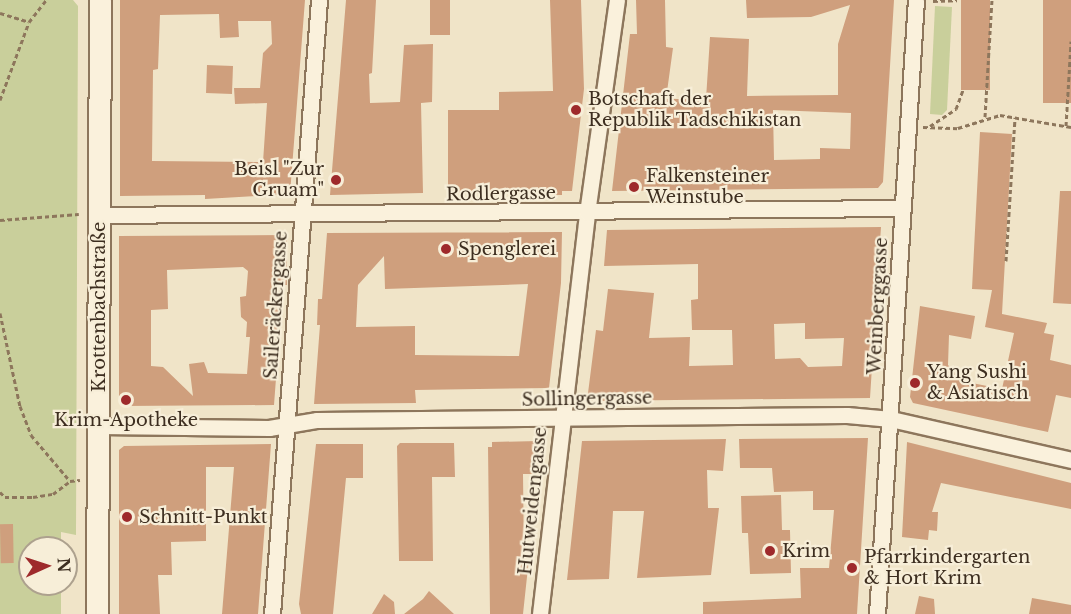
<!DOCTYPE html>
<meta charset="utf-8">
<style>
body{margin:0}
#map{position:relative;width:1071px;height:614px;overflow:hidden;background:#f0e4c8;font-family:"Libre Baskerville",serif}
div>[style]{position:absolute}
.green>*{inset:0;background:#c9cf9b}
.building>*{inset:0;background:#cf9f7d;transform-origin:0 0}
.path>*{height:3px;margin-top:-1.5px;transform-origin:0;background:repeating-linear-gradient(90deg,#8d765c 0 4.5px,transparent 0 7.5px)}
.roads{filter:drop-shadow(2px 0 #8d765c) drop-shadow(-2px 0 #8d765c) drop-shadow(0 2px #8d765c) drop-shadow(0 -2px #8d765c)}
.street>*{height:15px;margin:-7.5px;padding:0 7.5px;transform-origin:7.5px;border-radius:7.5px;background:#faf1dc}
.secondary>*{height:21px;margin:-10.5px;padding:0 10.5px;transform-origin:10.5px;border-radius:10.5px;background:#faf1dc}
.dots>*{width:16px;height:16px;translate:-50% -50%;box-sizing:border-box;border:3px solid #f7eed8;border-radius:50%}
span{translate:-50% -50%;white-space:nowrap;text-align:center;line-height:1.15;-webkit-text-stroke:4.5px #f7eed8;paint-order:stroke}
.poi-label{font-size:18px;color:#3d2e20}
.left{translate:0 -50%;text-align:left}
.right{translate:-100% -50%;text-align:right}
.street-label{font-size:18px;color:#3d2e20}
.north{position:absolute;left:18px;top:536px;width:60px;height:60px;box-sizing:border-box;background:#f7eed8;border:2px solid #ada18e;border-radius:50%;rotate:87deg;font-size:16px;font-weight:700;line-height:24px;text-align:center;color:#3d2e20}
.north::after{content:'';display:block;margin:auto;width:21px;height:27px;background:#9e2a2b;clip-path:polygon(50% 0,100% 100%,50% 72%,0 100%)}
</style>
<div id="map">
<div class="green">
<div style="clip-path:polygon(0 0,73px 0,78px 6px,76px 535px,61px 532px,61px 548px,30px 548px,30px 584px,61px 584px,61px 614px,0 614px)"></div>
<div style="clip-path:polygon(935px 6px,952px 7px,947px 110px,942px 115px,930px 114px)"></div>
</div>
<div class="building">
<div style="clip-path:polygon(evenodd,120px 0,305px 0,290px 194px,205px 199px,205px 195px,120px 196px,120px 0,219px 14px,220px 38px,239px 37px,238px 21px,271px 21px,272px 44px,263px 53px,260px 88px,234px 88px,235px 104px,267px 103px,263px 162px,152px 161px,153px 70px,158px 69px,160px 15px,219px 14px)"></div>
<div style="clip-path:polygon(346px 0,376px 0,372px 73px,369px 74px,370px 103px,400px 102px,404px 45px,433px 44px,432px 102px,421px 103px,423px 193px,330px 195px)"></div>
<div style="left:430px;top:0;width:20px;height:35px"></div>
<div style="clip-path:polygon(550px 0,581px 0,584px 89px,572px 191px,562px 191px,562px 195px,448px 193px,448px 110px,499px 110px,499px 92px,553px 91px)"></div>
<div style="clip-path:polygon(evenodd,636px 0,665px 0,666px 47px,673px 48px,666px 99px,706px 99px,710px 37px,749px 39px,747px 96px,838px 95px,838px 44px,850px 5px,811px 17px,747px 18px,746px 0,894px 0,883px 182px,878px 188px,612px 191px,630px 34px,637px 34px,636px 0,773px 110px,851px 113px,850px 149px,820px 148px,820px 159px,774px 160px,773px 110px)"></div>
<div style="left:961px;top:0;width:29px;height:90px"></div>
<div style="left:1043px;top:0;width:28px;height:103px"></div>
<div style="left:207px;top:65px;width:26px;height:28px;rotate:2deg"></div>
<div style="clip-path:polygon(980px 132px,1012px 134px,1002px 314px,1047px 323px,1044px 333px,1054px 335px,1050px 360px,1071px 365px,1071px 398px,1056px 395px,1048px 432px,913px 403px,910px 397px,920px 306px,975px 316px,971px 339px,949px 335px,948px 365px,962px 381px,1002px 389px,1014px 333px,985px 327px,992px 290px,972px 289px)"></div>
<div style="clip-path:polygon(1060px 191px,1071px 191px,1071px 304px,1053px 303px)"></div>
<div style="clip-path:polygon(evenodd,881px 227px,870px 398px,587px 401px,596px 330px,603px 331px,608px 289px,654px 293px,649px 338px,690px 337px,689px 366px,733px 365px,732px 330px,692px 330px,691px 300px,698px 299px,698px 264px,604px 266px,607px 230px,881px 227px,805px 323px,805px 339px,844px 338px,842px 366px,808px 367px,800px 358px,775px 359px,774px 324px,805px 323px)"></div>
<div style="clip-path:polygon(evenodd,562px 232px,561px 283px,549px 388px,415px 390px,416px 403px,314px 404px,320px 325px,317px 325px,318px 299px,322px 299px,327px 233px,562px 232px,384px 256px,385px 289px,528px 284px,519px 356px,415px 355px,415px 326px,356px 327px,358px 285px,384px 256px)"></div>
<div style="clip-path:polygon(evenodd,287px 235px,287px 285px,283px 285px,274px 405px,124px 406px,119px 403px,119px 236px,287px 235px,243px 267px,248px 271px,246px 296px,240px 297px,241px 317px,247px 322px,246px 337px,250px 337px,247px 374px,208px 373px,204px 362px,189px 364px,193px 396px,163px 367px,151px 366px,151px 310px,168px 309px,167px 270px,243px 267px)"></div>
<div style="clip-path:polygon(868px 438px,857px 614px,703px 614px,703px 602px,801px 598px,800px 568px,829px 568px,834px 510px,813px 510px,813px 491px,774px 492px,772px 468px,740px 468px,739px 439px)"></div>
<div style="clip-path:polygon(726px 439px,723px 471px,707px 470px,708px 508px,719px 508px,711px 575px,637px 578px,644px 511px,613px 511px,609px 579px,567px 580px,582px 441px)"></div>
<div style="clip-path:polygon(538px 441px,539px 474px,523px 474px,524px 558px,529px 558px,523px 614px,490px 614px,488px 447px,492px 447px,492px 442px)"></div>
<div style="clip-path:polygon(907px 442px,1071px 483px,1071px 509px,941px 483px,932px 512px,938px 512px,937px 531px,929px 530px,928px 540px,902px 537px)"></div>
<div style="clip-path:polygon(400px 443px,454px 443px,455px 477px,432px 477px,433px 561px,399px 561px,397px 446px)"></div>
<div style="clip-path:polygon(271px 444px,258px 614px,222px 614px,234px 467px,206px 467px,206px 541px,171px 542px,172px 575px,158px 575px,160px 614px,119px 614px,119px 450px,124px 446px)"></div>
<div style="clip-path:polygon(316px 444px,363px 444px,363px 478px,346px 478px,333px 614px,301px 614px,299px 604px)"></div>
<div style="clip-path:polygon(781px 495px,782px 530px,790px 530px,791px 573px,750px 574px,748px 533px,742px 533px,741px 496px)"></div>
<div style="left:13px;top:524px;width:39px;height:13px;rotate:89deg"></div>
<div style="clip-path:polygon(429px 591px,454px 614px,404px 614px,423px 599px)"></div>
<div style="clip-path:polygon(384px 594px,394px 602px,395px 614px,372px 614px)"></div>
<div style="clip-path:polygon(919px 596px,934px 599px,935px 614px,915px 614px)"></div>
<div style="clip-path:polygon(1032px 598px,1071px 605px,1071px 614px,1029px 614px)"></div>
</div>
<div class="path">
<div style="left:933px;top:1px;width:24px;rotate:-2deg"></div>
<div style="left:0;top:13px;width:30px;rotate:17deg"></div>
<div style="left:0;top:100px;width:83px;rotate:-69.6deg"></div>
<div style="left:29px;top:22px;width:28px;rotate:-52deg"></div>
<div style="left:985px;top:117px;width:117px;rotate:-86.6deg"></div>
<div style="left:930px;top:126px;width:31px;rotate:-33deg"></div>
<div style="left:956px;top:109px;width:20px;rotate:-70deg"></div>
<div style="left:1066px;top:126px;width:85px;rotate:-86.6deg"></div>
<div style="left:923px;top:127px;width:35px;rotate:2deg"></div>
<div style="left:958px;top:128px;width:44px;rotate:-17.2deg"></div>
<div style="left:1000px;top:115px;width:72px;rotate:9.6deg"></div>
<div style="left:0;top:220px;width:79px;rotate:-4.3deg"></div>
<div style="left:1006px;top:261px;width:144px;rotate:-86.4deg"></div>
<div style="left:0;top:313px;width:95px;rotate:77.9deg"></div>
<div style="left:20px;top:406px;width:31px;rotate:69deg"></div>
<div style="left:31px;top:435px;width:60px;rotate:49.7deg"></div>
<div style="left:70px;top:481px;width:10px;rotate:-6deg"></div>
<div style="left:0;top:492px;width:7px;rotate:45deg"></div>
<div style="left:5px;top:497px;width:28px"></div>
<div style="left:33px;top:497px;width:20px;rotate:-9deg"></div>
<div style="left:53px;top:494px;width:21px;rotate:-37deg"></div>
</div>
<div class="roads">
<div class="street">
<div style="left:99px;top:215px;width:803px;rotate:-0.5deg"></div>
<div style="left:99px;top:426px;width:170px;rotate:0.7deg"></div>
<div style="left:269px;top:428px;width:49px;rotate:-9.5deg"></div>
<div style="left:317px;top:420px;width:530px;rotate:-0.54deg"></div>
<div style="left:847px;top:415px;width:44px;rotate:5.2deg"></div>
<div style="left:891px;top:419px;width:185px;rotate:12.8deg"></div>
<div style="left:272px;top:614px;width:616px;rotate:-85.62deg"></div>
<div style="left:540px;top:614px;width:404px;rotate:-83.3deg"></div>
<div style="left:587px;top:213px;width:215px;rotate:-82deg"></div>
<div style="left:877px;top:614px;width:615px;rotate:-86.37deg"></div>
</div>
<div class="secondary">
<div style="left:97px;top:614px;width:614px;rotate:-89.72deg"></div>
</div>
</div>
<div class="dots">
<div style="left:576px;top:110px;background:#9e2a2b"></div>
<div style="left:336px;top:180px;background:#9e2a2b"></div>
<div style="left:634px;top:187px;background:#9e2a2b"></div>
<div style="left:446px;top:249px;background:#9e2a2b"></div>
<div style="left:915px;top:383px;background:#9e2a2b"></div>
<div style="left:126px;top:400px;background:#9e2a2b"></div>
<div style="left:127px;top:517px;background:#9e2a2b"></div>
<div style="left:770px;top:551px;background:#9e2a2b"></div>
<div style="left:852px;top:568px;background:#9e2a2b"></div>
</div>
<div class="poi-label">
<span class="left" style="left:588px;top:110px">Botschaft der<br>Republik Tadschikistan</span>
<span class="right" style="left:324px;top:180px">Beisl "Zur<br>Gruam"</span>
<span class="left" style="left:646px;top:187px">Falkensteiner<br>Weinstube</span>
<span class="left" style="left:458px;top:249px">Spenglerei</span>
<span class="left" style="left:927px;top:383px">Yang Sushi<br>&amp; Asiatisch</span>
<span style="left:126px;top:420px">Krim-Apotheke</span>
<span class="left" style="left:139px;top:517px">Schnitt-Punkt</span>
<span class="left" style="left:782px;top:551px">Krim</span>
<span class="left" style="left:864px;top:568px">Pfarrkindergarten<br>&amp; Hort Krim</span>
</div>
<div class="street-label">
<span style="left:501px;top:194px;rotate:-1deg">Rodlergasse</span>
<span style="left:276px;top:305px;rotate:-86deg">Saileräckergasse</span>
<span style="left:878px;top:306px;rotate:-87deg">Weinberggasse</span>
<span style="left:99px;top:307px;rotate:-90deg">Krottenbachstraße</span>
<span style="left:587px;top:399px;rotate:-1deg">Sollingergasse</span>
<span style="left:533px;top:501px;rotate:-84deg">Hutweidengasse</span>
</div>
<div class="north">N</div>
</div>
